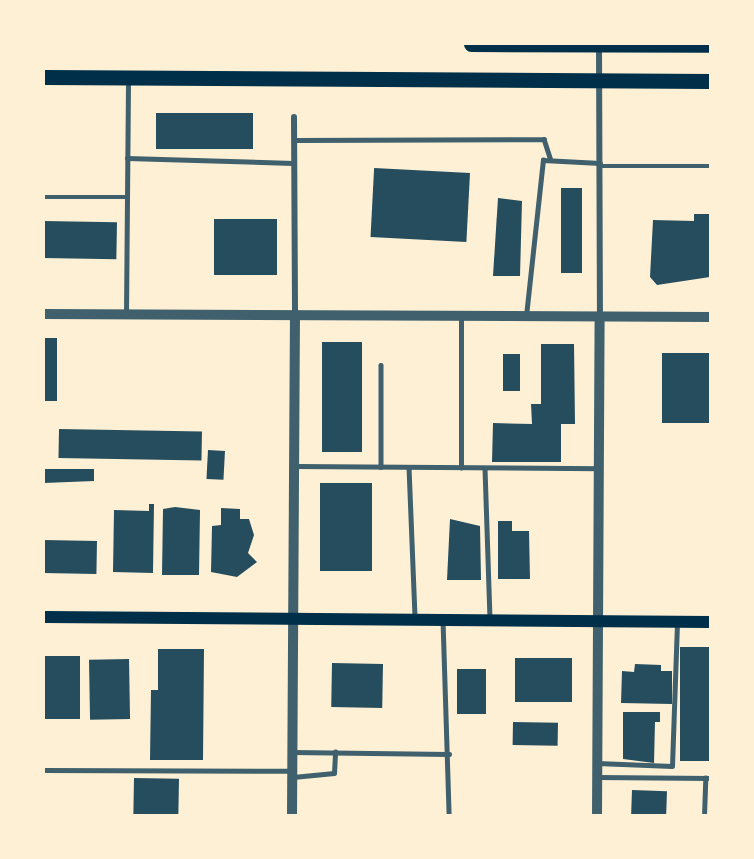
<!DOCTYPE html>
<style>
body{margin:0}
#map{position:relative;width:754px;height:859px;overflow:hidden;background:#fdf0d5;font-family:Inter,sans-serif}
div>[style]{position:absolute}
.building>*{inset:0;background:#264d5e;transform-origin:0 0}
.service>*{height:4.5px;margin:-2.25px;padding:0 2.25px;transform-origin:2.25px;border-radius:2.25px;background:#3f606c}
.minor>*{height:6px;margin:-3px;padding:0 3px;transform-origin:3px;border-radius:3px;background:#3f606c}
.tertiary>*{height:10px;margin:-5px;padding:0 5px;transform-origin:5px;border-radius:5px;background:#3f606c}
.secondary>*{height:12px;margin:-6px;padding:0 6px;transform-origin:6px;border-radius:6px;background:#003049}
.primary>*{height:15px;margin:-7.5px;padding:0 7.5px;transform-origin:7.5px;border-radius:7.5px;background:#003049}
span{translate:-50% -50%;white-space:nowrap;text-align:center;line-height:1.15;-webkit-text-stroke:6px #fdf0d5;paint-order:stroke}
.frame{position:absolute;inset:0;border:45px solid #fdf0d5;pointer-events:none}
</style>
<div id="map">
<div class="building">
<div style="left:156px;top:113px;width:97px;height:36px"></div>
<div style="left:470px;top:173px;width:69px;height:96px;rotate:93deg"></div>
<div style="left:561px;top:188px;width:21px;height:85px"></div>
<div style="clip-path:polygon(498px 198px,522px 201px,520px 276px,493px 276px)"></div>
<div style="clip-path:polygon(694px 214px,710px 214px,710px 277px,657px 285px,650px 277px,653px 220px,694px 221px)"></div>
<div style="left:214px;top:219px;width:63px;height:56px"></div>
<div style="left:44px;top:221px;width:73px;height:37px;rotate:1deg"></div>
<div style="left:44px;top:338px;width:13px;height:63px"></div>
<div style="left:322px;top:342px;width:40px;height:110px"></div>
<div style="clip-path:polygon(541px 344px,574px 344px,575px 424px,561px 424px,561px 462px,492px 462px,493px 423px,532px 424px,531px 404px,541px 404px)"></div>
<div style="left:710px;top:353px;width:70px;height:48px;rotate:90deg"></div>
<div style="left:503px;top:354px;width:17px;height:37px"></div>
<div style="left:59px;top:429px;width:143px;height:29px;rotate:1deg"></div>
<div style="left:208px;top:450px;width:17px;height:29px;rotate:3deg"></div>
<div style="clip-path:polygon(44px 469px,94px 469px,94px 481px,44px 483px)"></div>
<div style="left:320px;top:483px;width:52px;height:88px"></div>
<div style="clip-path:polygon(149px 504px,154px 504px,153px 573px,113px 572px,114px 510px,149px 511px)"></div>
<div style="clip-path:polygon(175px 507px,200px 510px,199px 575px,162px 575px,163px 509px)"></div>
<div style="clip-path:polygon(221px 508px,240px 509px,240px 519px,249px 519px,254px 535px,248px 553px,257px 562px,237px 577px,211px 572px,212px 526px,221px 525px)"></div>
<div style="clip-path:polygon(450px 519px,480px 526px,481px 580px,447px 580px)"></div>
<div style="clip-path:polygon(498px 521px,512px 521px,512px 531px,529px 531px,530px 579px,498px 579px)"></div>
<div style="left:44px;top:540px;width:53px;height:33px;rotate:1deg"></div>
<div style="left:680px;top:647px;width:30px;height:114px"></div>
<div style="clip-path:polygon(158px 649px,204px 649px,203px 760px,150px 760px,151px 690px,158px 690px)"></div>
<div style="left:44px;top:656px;width:36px;height:63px"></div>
<div style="left:515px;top:658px;width:57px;height:44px"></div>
<div style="left:129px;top:659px;width:60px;height:40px;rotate:89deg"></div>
<div style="left:332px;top:663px;width:51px;height:44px;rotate:1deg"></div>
<div style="clip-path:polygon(635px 664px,661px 665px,661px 671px,672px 671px,672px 704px,621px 703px,622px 671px,634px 672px)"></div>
<div style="left:457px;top:669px;width:29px;height:45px"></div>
<div style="clip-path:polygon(623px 712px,660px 712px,660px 722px,655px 722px,654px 763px,623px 759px)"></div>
<div style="left:513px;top:722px;width:45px;height:23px;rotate:1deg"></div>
<div style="left:134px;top:778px;width:45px;height:38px;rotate:1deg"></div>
<div style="left:632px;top:790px;width:35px;height:26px;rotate:2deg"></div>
</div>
<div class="service">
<div style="left:294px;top:140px;width:250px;rotate:-0.2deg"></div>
<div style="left:544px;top:139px;width:22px;rotate:72deg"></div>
<div style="left:127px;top:158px;width:166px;rotate:1.7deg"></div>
<div style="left:600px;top:166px;width:110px"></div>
<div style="left:44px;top:197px;width:82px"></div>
<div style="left:126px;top:314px;width:234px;rotate:-89.5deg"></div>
<div style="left:526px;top:316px;width:157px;rotate:-83.8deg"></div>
<div style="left:543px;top:160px;width:57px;rotate:3deg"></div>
<div style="left:381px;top:365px;width:102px;rotate:90deg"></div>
<div style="left:295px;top:466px;width:304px;rotate:0.4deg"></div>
<div style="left:409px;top:467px;width:150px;rotate:87.7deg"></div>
<div style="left:461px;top:468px;width:151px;rotate:-90deg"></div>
<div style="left:485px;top:468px;width:150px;rotate:88.1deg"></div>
<div style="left:443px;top:620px;width:196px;rotate:88.2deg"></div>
<div style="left:292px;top:752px;width:157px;rotate:0.7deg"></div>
<div style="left:597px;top:763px;width:75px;rotate:2.3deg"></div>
<div style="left:672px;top:766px;width:144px;rotate:-88deg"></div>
<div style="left:44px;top:770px;width:249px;rotate:0.2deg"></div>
<div style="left:293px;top:777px;width:41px;rotate:-5.6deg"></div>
<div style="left:334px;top:773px;width:21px;rotate:-87deg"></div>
<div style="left:597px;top:777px;width:113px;rotate:0.5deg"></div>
<div style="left:704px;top:816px;width:38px;rotate:-88deg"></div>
</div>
<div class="minor">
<div style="left:599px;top:44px;width:273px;rotate:89.8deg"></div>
<div style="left:294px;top:117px;width:198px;rotate:89.7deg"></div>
</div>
<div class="tertiary">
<div style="left:44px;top:314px;width:666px;rotate:0.26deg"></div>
<div style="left:292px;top:816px;width:501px;rotate:-89.66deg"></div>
<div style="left:597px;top:816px;width:499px;rotate:-89.7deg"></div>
</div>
<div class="secondary">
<div style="left:44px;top:617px;width:666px;rotate:0.43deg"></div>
</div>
<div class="primary">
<div style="left:471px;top:44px;width:239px;rotate:0.2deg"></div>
<div style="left:44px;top:77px;width:666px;rotate:0.34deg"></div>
</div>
<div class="frame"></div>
</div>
